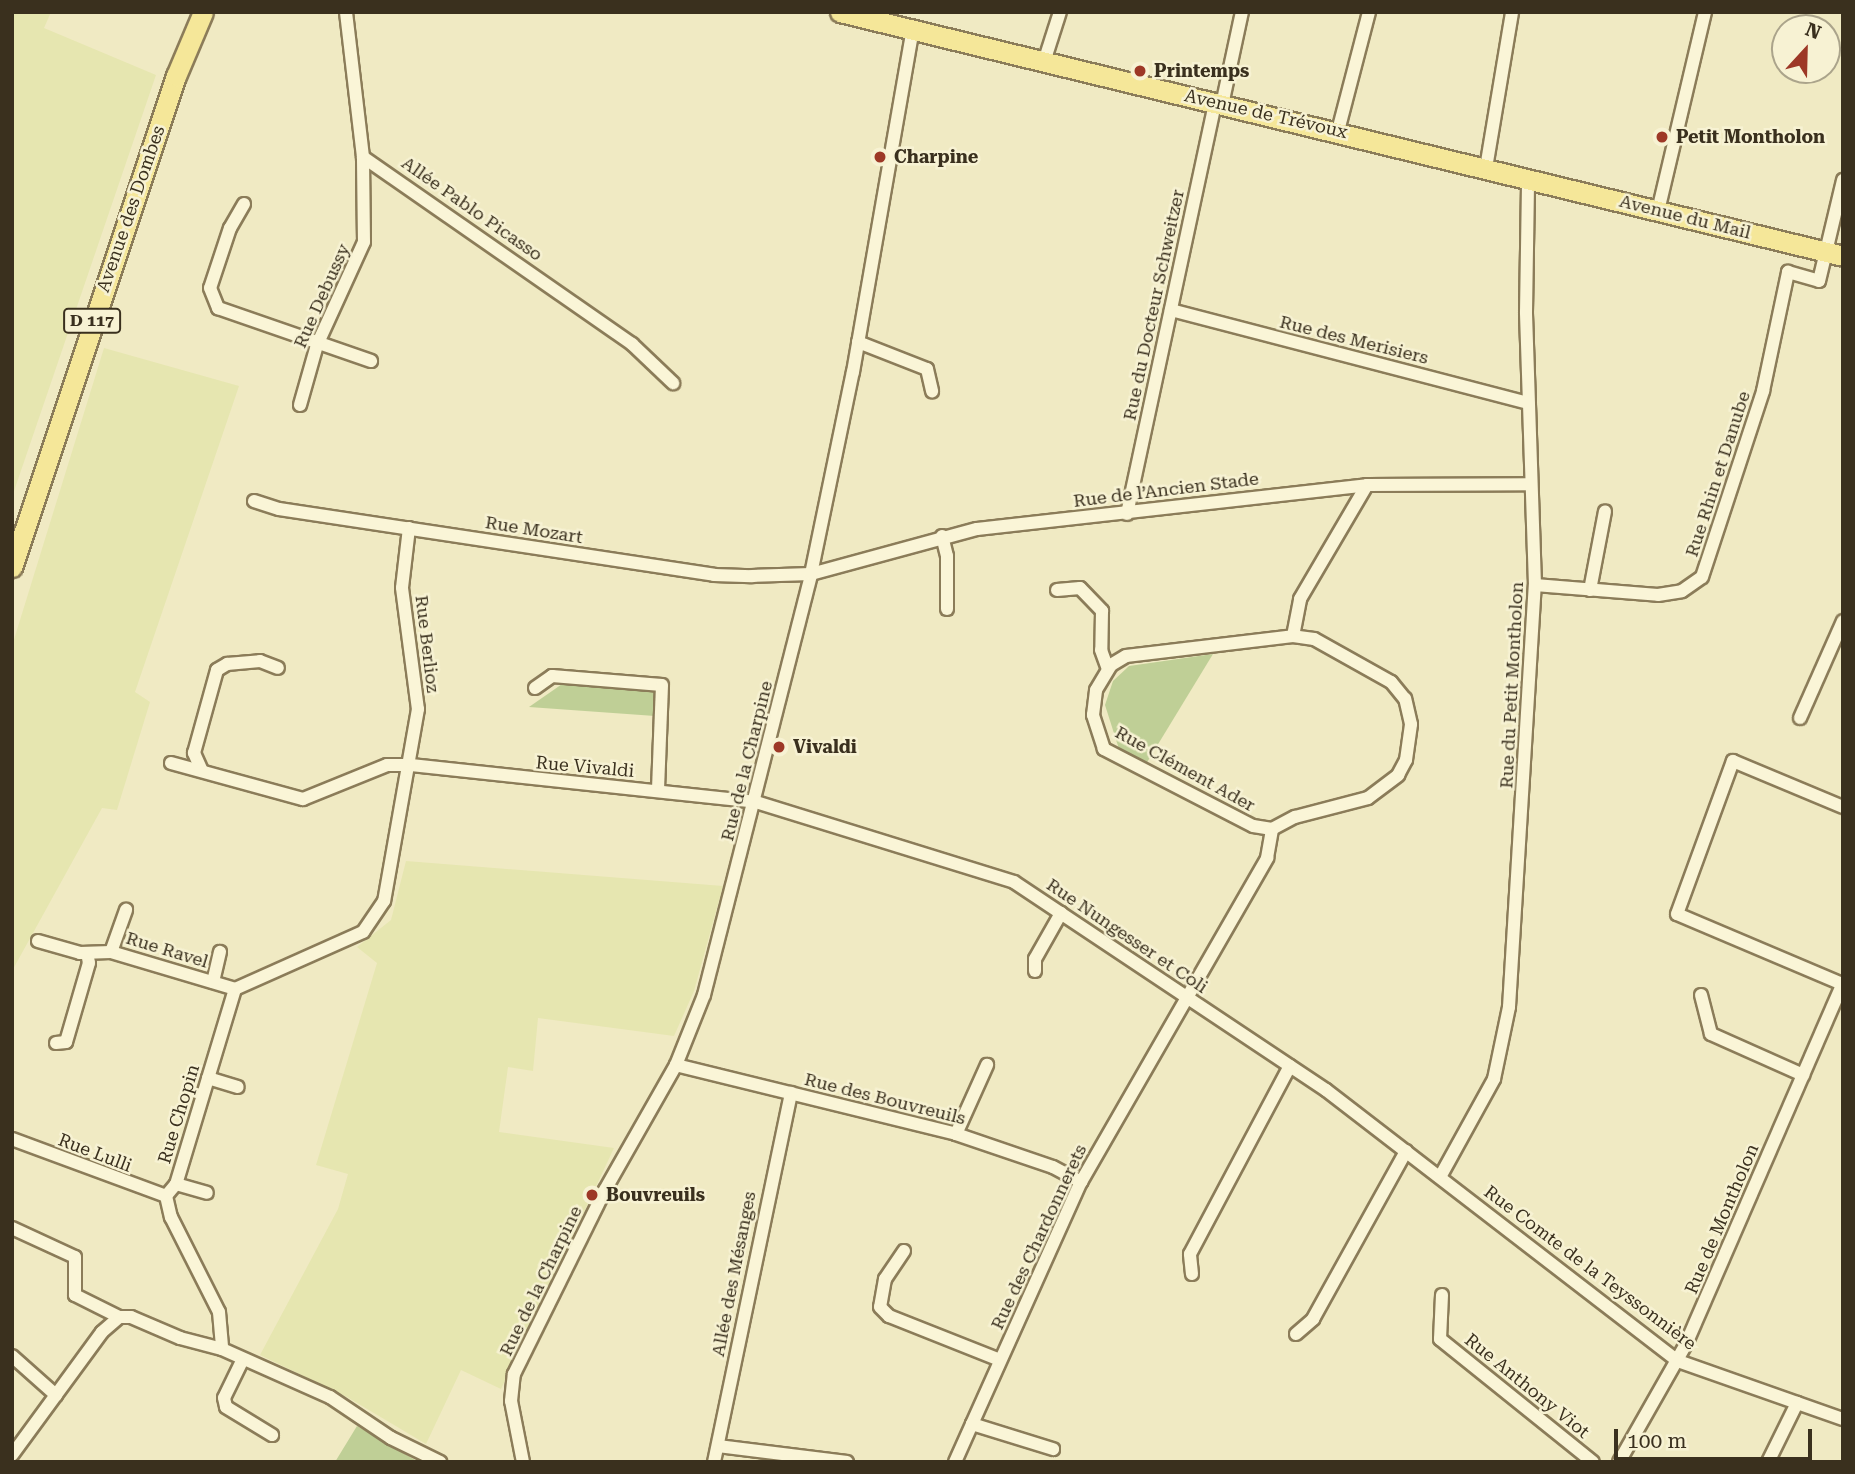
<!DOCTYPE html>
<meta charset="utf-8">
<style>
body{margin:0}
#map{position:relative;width:1855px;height:1474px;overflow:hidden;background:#f0eac3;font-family:"Roboto Serif",serif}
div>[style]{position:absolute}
.farmland>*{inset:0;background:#e6e6b0}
.green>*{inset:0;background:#bfcf96}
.roads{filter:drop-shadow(2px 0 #8b7c59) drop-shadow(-2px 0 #8b7c59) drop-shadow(0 2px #8b7c59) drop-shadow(0 -2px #8b7c59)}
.minor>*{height:12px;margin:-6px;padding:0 6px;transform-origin:6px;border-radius:6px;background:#faf5d7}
.primary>*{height:19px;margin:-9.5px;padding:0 9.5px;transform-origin:9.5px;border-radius:9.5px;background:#f5e799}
.dots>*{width:19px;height:19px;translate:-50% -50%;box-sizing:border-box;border:4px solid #f7f2d3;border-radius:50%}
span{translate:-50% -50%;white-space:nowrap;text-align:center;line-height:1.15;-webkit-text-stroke:5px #f7f2d3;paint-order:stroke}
.shield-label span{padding:2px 5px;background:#f7f2d3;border:2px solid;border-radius:5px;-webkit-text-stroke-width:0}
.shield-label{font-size:16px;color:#3a301e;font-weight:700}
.poi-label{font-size:18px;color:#3a301e;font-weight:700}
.left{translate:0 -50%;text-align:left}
.street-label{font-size:18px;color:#3a301e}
.frame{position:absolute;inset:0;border:14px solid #3a301e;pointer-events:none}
.north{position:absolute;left:1771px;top:14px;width:70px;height:70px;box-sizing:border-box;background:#f7f2d3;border:2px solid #aba48b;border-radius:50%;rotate:22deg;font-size:19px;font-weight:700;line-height:28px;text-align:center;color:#3a301e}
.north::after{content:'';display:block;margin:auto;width:24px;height:32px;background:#9d3826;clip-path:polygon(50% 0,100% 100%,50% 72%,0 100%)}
.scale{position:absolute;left:1614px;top:1429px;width:198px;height:32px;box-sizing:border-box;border:4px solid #3a301e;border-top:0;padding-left:9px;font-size:21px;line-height:24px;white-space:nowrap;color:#3a301e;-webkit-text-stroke:5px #f7f2d3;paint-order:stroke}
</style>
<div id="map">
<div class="farmland">
<div style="clip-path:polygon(12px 12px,51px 12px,44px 28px,156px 75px,12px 497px)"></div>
<div style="clip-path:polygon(104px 348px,239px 386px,135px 692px,150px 702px,117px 810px,102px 808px,12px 971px,12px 646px)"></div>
<div style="clip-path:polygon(406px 861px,723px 886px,694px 991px,674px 1036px,538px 1018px,533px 1071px,508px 1067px,499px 1132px,614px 1148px,501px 1389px,461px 1370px,426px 1444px,347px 1397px,260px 1355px,338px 1209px,348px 1174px,316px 1165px,377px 963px,357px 947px,391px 920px)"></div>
</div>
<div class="green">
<div style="clip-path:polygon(1213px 654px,1146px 764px,1119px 749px,1105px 705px,1113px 681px,1129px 666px)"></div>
<div style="clip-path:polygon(565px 682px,651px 689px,656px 696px,655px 716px,529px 707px)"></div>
<div style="clip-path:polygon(357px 1426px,415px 1460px,419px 1462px,335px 1462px)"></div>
</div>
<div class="roads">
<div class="minor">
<div style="left:1044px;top:62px;width:52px;rotate:-72.3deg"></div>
<div style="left:1222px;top:105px;width:95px;rotate:-77.9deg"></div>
<div style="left:1338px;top:131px;width:123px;rotate:-75.4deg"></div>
<div style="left:363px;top:157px;width:328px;rotate:34.8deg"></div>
<div style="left:632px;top:344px;width:57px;rotate:43.6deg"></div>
<div style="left:1486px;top:168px;width:158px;rotate:-80.5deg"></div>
<div style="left:244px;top:204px;width:28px;rotate:120deg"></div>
<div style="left:230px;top:228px;width:63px;rotate:108.4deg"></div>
<div style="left:210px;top:288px;width:22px;rotate:68deg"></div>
<div style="left:218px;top:308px;width:162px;rotate:19.1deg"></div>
<div style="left:1658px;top:211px;width:204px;rotate:-76.7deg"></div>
<div style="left:1171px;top:310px;width:369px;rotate:14.6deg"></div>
<div style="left:858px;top:342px;width:74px;rotate:21.4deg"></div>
<div style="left:927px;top:369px;width:23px;rotate:77deg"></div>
<div style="left:300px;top:405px;width:62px;rotate:-74.2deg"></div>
<div style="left:317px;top:345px;width:113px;rotate:-65.5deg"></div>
<div style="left:364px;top:242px;width:85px;rotate:-90.7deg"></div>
<div style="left:363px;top:157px;width:146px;rotate:-96.7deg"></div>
<div style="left:254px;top:501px;width:26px;rotate:18deg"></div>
<div style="left:279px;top:509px;width:440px;rotate:8.6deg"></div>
<div style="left:714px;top:575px;width:38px;rotate:2deg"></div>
<div style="left:752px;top:576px;width:59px;rotate:-1.9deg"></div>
<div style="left:811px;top:574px;width:172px;rotate:-15.2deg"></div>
<div style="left:977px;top:529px;width:392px;rotate:-6.4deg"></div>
<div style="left:1367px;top:485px;width:164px;rotate:-0.3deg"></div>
<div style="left:1127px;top:514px;width:420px;rotate:-77.9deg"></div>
<div style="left:409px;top:528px;width:60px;rotate:96.7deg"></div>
<div style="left:402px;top:588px;width:122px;rotate:82.5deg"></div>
<div style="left:418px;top:709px;width:195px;rotate:100deg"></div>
<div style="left:384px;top:901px;width:37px;rotate:124deg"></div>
<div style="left:363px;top:932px;width:140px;rotate:156deg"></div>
<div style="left:235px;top:989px;width:204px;rotate:106.8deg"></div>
<div style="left:176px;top:1184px;width:16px;rotate:130deg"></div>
<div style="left:166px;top:1196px;width:22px;rotate:77deg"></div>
<div style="left:171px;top:1217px;width:106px;rotate:63.2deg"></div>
<div style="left:219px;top:1312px;width:37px;rotate:85deg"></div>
<div style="left:222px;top:1349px;width:118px;rotate:24deg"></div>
<div style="left:330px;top:1397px;width:73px;rotate:33.9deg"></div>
<div style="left:391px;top:1438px;width:55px;rotate:26.1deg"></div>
<div style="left:942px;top:536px;width:21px;rotate:76deg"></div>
<div style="left:947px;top:556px;width:53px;rotate:90deg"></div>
<div style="left:1535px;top:585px;width:123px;rotate:4.6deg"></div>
<div style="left:1658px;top:595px;width:24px;rotate:-9deg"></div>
<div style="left:1682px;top:591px;width:24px;rotate:-35deg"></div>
<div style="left:1702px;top:577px;width:196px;rotate:-71.8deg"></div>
<div style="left:1763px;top:391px;width:122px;rotate:-78.1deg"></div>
<div style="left:1788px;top:272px;width:32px;rotate:16deg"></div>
<div style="left:1819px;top:281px;width:104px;rotate:-76.6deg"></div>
<div style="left:1057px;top:590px;width:23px;rotate:-5deg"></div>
<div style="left:1080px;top:588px;width:32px;rotate:46deg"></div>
<div style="left:1102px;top:611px;width:39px;rotate:91deg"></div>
<div style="left:1101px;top:650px;width:20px;rotate:70deg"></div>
<div style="left:1590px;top:590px;width:80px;rotate:-79.2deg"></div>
<div style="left:535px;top:688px;width:21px;rotate:-35deg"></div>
<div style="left:552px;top:676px;width:110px;rotate:4.7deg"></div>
<div style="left:662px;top:685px;width:106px;rotate:92.2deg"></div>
<div style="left:1800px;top:718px;width:106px;rotate:-66.1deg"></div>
<div style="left:171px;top:763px;width:137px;rotate:15.3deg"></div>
<div style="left:303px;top:799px;width:91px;rotate:-22deg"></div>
<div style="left:387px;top:765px;width:24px"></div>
<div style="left:411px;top:765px;width:347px;rotate:6.1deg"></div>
<div style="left:756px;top:802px;width:270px;rotate:17.2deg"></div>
<div style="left:1014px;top:882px;width:375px;rotate:33.7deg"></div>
<div style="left:1326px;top:1090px;width:444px;rotate:37.6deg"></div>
<div style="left:1678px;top:1361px;width:175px;rotate:19.4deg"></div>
<div style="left:202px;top:771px;width:20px;rotate:-114deg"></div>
<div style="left:194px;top:753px;width:86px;rotate:-74.5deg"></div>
<div style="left:217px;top:670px;width:12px;rotate:-31deg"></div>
<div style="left:227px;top:664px;width:33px;rotate:-5deg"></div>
<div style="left:260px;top:661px;width:19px;rotate:21deg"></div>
<div style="left:1272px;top:829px;width:19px;rotate:-171deg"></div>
<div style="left:1253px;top:826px;width:168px;rotate:-152.7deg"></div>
<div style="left:1104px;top:749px;width:36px;rotate:-108deg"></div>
<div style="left:1093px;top:715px;width:25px;rotate:-83deg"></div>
<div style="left:1096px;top:690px;width:29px;rotate:-59deg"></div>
<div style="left:1111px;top:665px;width:17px;rotate:-31deg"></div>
<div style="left:1126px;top:656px;width:168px;rotate:-6.8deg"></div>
<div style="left:38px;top:941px;width:44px;rotate:15.9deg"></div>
<div style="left:80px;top:953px;width:31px;rotate:-2deg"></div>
<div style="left:111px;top:952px;width:129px;rotate:16.6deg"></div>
<div style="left:111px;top:952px;width:45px;rotate:-70.3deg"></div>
<div style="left:1035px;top:971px;width:12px;rotate:-90deg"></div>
<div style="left:1035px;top:959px;width:53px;rotate:-60.5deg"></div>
<div style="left:213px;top:982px;width:31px;rotate:-77deg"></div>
<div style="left:1842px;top:984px;width:179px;rotate:-157deg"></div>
<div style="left:1677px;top:914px;width:163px;rotate:-69.9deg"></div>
<div style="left:1733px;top:761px;width:119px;rotate:22.7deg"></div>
<div style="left:1701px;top:995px;width:40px;rotate:75.6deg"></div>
<div style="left:1711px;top:1034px;width:101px;rotate:24deg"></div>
<div style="left:56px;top:1043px;width:10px;rotate:-6deg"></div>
<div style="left:66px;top:1042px;width:82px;rotate:-73.8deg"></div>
<div style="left:89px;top:963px;width:10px;rotate:-101deg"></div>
<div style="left:676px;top:1065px;width:288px;rotate:13.8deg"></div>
<div style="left:956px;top:1134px;width:102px;rotate:18.8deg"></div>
<div style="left:1053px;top:1167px;width:32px;rotate:28deg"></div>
<div style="left:208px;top:1078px;width:31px;rotate:17deg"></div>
<div style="left:956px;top:1134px;width:76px;rotate:-65.8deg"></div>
<div style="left:12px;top:1139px;width:164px;rotate:20.3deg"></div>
<div style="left:1440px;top:1177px;width:112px;rotate:-61.1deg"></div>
<div style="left:1494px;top:1079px;width:74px;rotate:-78.2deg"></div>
<div style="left:1509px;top:1007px;width:423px;rotate:-86.5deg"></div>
<div style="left:1535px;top:585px;width:273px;rotate:-91.9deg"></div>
<div style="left:1526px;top:312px;width:134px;rotate:-89.1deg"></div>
<div style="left:176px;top:1184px;width:32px;rotate:16deg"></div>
<div style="left:12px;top:1228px;width:69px;rotate:24.7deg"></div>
<div style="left:75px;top:1257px;width:38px;rotate:90deg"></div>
<div style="left:75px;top:1295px;width:49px;rotate:26.6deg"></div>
<div style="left:904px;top:1251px;width:34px;rotate:124deg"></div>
<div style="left:885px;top:1279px;width:28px;rotate:100deg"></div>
<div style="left:880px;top:1307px;width:13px;rotate:45deg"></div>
<div style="left:889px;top:1316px;width:119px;rotate:21.6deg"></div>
<div style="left:1192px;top:1274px;width:20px;rotate:-96deg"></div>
<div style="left:1190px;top:1254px;width:213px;rotate:-62deg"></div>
<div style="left:1442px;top:1295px;width:44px;rotate:92.6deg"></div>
<div style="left:1440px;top:1339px;width:196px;rotate:38.8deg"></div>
<div style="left:1296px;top:1334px;width:23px;rotate:-41deg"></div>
<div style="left:1313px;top:1319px;width:192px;rotate:-61deg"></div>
<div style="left:12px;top:1356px;width:59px;rotate:41.6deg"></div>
<div style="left:243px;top:1359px;width:43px;rotate:116deg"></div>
<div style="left:224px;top:1398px;width:9px;rotate:77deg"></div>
<div style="left:226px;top:1407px;width:54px;rotate:31.3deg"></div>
<div style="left:972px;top:1424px;width:265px;rotate:-65.8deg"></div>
<div style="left:1081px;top:1182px;width:374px;rotate:-60.1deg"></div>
<div style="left:1267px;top:858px;width:29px;rotate:-80deg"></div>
<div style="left:1272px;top:829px;width:26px;rotate:-28deg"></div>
<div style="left:1295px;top:817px;width:75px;rotate:-14.6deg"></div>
<div style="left:1368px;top:798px;width:38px;rotate:-37deg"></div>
<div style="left:1398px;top:775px;width:17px;rotate:-62deg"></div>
<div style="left:1406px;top:760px;width:36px;rotate:-82deg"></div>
<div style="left:1411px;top:724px;width:26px;rotate:-103deg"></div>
<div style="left:1405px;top:699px;width:22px;rotate:-129deg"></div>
<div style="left:1391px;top:682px;width:88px;rotate:-150.8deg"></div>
<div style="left:1314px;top:639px;width:21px;rotate:-172deg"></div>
<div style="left:1293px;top:636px;width:38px;rotate:-79deg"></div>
<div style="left:1300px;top:599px;width:132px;rotate:-59.6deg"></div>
<div style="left:718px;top:1446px;width:130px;rotate:7.1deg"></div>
<div style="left:12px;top:1455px;width:152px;rotate:-53.8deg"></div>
<div style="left:102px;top:1332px;width:23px;rotate:-41deg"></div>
<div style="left:119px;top:1317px;width:12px"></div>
<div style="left:131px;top:1317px;width:53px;rotate:23.2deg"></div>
<div style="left:180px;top:1338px;width:43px;rotate:14.7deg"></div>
<div style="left:523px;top:1462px;width:62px;rotate:-101.1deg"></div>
<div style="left:511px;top:1401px;width:27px;rotate:-84deg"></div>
<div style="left:514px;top:1374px;width:205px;rotate:-63.7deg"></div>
<div style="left:605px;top:1190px;width:144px;rotate:-60.4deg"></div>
<div style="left:676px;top:1065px;width:75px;rotate:-68.2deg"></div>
<div style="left:704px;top:995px;width:434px;rotate:-75.7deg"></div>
<div style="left:811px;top:574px;width:206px;rotate:-78.3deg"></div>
<div style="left:853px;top:372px;width:348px;rotate:-80.1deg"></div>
<div style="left:714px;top:1462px;width:377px;rotate:-78.2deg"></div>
<div style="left:955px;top:1462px;width:42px;rotate:-65.9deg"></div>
<div style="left:972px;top:1424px;width:85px;rotate:17.2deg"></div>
<div style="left:1619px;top:1462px;width:136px;rotate:-60.4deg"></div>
<div style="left:1686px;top:1344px;width:394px;rotate:-66.5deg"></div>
<div style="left:1768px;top:1462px;width:66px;rotate:-63.8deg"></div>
</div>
<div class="primary">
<div style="left:840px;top:12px;width:1032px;rotate:13.67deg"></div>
<div style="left:12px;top:567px;width:518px;rotate:-71.53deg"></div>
<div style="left:176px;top:76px;width:69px;rotate:-67.1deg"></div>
</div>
</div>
<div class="dots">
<div style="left:1140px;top:71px;background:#9d3826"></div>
<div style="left:1662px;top:137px;background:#9d3826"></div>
<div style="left:880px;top:157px;background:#9d3826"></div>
<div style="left:779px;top:747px;background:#9d3826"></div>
<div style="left:592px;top:1195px;background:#9d3826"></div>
</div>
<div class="shield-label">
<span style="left:92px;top:321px">D 117</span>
</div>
<div class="poi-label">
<span class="left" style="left:1154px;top:71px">Printemps</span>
<span class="left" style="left:1676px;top:137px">Petit Montholon</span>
<span class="left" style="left:894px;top:157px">Charpine</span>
<span class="left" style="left:793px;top:747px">Vivaldi</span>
<span class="left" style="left:606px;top:1195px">Bouvreuils</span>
</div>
<div class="street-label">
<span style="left:1266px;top:114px;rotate:13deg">Avenue de Trévoux</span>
<span style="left:131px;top:209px;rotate:-71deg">Avenue des Dombes</span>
<span style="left:472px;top:209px;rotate:35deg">Allée Pablo Picasso</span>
<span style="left:1685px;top:217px;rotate:14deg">Avenue du Mail</span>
<span style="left:322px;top:296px;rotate:-66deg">Rue Debussy</span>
<span style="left:1154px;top:305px;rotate:-78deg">Rue du Docteur Schweitzer</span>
<span style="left:1354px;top:340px;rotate:14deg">Rue des Merisiers</span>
<span style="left:1718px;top:474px;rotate:-72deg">Rue Rhin et Danube</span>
<span style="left:1166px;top:490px;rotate:-7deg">Rue de l’Ancien Stade</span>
<span style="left:534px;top:530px;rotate:9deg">Rue Mozart</span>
<span style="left:427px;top:644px;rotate:83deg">Rue Berlioz</span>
<span style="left:1512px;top:685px;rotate:-87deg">Rue du Petit Montholon</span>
<span style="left:747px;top:761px;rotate:-76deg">Rue de la Charpine</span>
<span style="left:585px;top:767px;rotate:5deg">Rue Vivaldi</span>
<span style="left:1185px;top:769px;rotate:29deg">Rue Clément Ader</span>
<span style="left:1127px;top:936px;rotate:34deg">Rue Nungesser et Coli</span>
<span style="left:167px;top:950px;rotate:17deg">Rue Ravel</span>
<span style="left:885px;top:1099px;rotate:14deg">Rue des Bouvreuils</span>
<span style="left:179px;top:1114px;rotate:-73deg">Rue Chopin</span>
<span style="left:95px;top:1153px;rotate:21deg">Rue Lulli</span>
<span style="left:1722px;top:1219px;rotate:-67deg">Rue de Montholon</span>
<span style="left:1039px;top:1237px;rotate:-65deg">Rue des Chardonnerets</span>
<span style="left:1590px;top:1268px;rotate:37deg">Rue Comte de la Teyssonnière</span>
<span style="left:734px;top:1274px;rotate:-79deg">Allée des Mésanges</span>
<span style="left:541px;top:1281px;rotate:-64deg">Rue de la Charpine</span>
<span style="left:1527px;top:1386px;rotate:39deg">Rue Anthony Viot</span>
</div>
<div class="frame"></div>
<div class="north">N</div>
<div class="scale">100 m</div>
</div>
